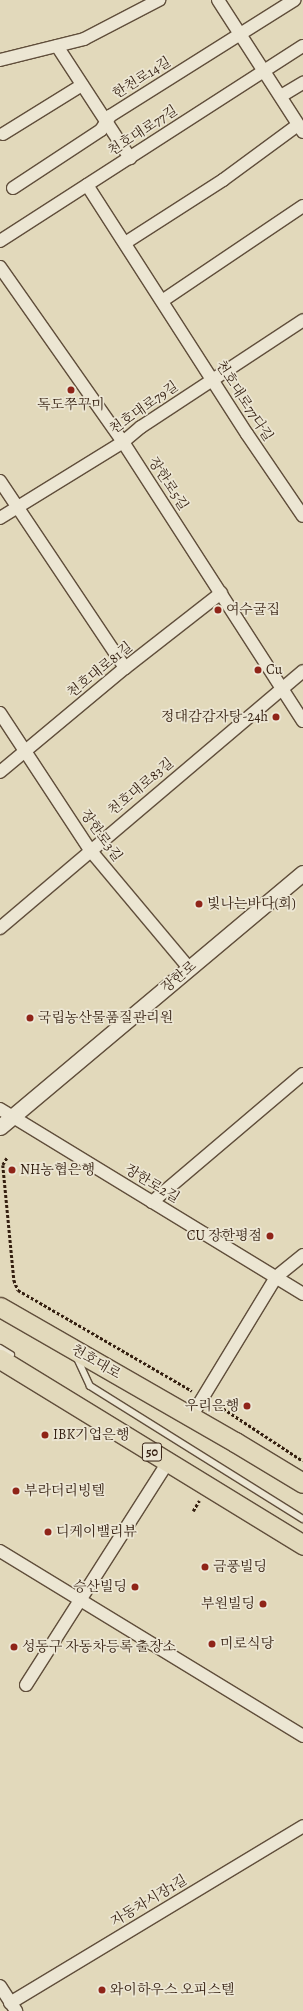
<!DOCTYPE html>
<meta charset="utf-8">
<style>
body{margin:0}
#map{position:relative;width:303px;height:2011px;overflow:hidden;background:#e2d9bb;font-family:Alegreya,"Noto Serif KR",serif}
div>[style]{position:absolute}
.path>*{height:2.5px;margin-top:-1.25px;transform-origin:0;background:repeating-linear-gradient(90deg,#341f10 0 3px,transparent 0 5px)}
.roads{filter:drop-shadow(1px 0 #604e3b) drop-shadow(-1px 0 #604e3b) drop-shadow(0 1px #604e3b) drop-shadow(0 -1px #604e3b)}
.service>*{height:6px;margin:-3px;padding:0 3px;transform-origin:3px;border-radius:3px;background:#ece6d3}
.minor>*{height:12px;margin:-6px;padding:0 6px;transform-origin:6px;border-radius:6px;background:#ece6d3}
.tertiary>*{height:15px;margin:-7.5px;padding:0 7.5px;transform-origin:7.5px;border-radius:7.5px;background:#ece6d3}
.primary>*{height:19px;margin:-9.5px;padding:0 9.5px;transform-origin:9.5px;border-radius:9.5px;background:#e2d9bb}
.dots>*{width:11px;height:11px;translate:-50% -50%;box-sizing:border-box;border:2px solid #ece6d3;border-radius:50%}
span{translate:-50% -50%;white-space:nowrap;text-align:center;line-height:1.15;-webkit-text-stroke:3.5px #ece6d3;paint-order:stroke}
.shield-label span{padding:1px 3px;background:#ece6d3;border:1px solid;border-radius:3px;-webkit-text-stroke-width:0}
.shield-label{font-size:13px;color:#341f10;font-weight:700}
.street-label{font-size:14px;color:#341f10}
.poi-label{font-size:14px;color:#341f10}
.left{translate:0 -50%;text-align:left}
.right{translate:-100% -50%;text-align:right}
</style>
<div id="map">
<div class="path">
<div style="left:7px;top:1158px;width:8px;rotate:120deg"></div>
<div style="left:3px;top:1165px;width:116px;rotate:84.5deg"></div>
<div style="left:14px;top:1280px;width:11px;rotate:68deg"></div>
<div style="left:18px;top:1290px;width:201px;rotate:30.1deg"></div>
<div style="left:215px;top:1403px;width:105px;rotate:33.4deg"></div>
<div style="left:193px;top:1511px;width:12px;rotate:-59deg"></div>
</div>
<div class="roads">
<div class="service">
<div style="left:0;top:1348px;width:13px;rotate:32deg"></div>
<div style="left:76px;top:1356px;width:33px;rotate:65deg"></div>
<div style="left:90px;top:1386px;width:251px;rotate:32deg"></div>
</div>
<div class="minor">
<div style="left:218px;top:0;width:157px;rotate:57.2deg"></div>
<div style="left:57px;top:46px;width:134px;rotate:56.9deg"></div>
<div style="left:0;top:60px;width:87px;rotate:-14deg"></div>
<div style="left:84px;top:39px;width:85px;rotate:-27.5deg"></div>
<div style="left:281px;top:96px;width:26px;rotate:-31deg"></div>
<div style="left:3px;top:134px;width:93px;rotate:-31.8deg"></div>
<div style="left:87px;top:185px;width:296px;rotate:57.3deg"></div>
<div style="left:247px;top:434px;width:99px;rotate:55.7deg"></div>
<div style="left:13px;top:188px;width:105px;rotate:-33.4deg"></div>
<div style="left:101px;top:130px;width:17px;rotate:-57deg"></div>
<div style="left:110px;top:116px;width:218px;rotate:-32.2deg"></div>
<div style="left:0;top:241px;width:360px;rotate:-32.8deg"></div>
<div style="left:125px;top:243px;width:117px;rotate:-32.7deg"></div>
<div style="left:223px;top:180px;width:93px;rotate:-36.3deg"></div>
<div style="left:0;top:267px;width:214px;rotate:54.9deg"></div>
<div style="left:123px;top:442px;width:332px;rotate:57.2deg"></div>
<div style="left:162px;top:301px;width:170px;rotate:-34deg"></div>
<div style="left:0;top:481px;width:225px;rotate:56.2deg"></div>
<div style="left:0;top:518px;width:145px;rotate:-31.7deg"></div>
<div style="left:123px;top:442px;width:23px;rotate:-40deg"></div>
<div style="left:141px;top:427px;width:194px;rotate:-33.4deg"></div>
<div style="left:0;top:713px;width:164px;rotate:56.7deg"></div>
<div style="left:90px;top:850px;width:155px;rotate:50deg"></div>
<div style="left:0;top:772px;width:163px;rotate:-39.8deg"></div>
<div style="left:125px;top:668px;width:122px;rotate:-38deg"></div>
<div style="left:0;top:928px;width:397px;rotate:-40.3deg"></div>
<div style="left:0;top:1109px;width:355px;rotate:31.4deg"></div>
<div style="left:152px;top:1202px;width:198px;rotate:-40.3deg"></div>
<div style="left:191px;top:1417px;width:164px;rotate:-58.7deg"></div>
<div style="left:276px;top:1277px;width:35px;rotate:-39deg"></div>
<div style="left:0;top:1551px;width:355px;rotate:31.4deg"></div>
<div style="left:26px;top:1685px;width:264px;rotate:-57.5deg"></div>
<div style="left:0;top:1986px;width:30px;rotate:57deg"></div>
<div style="left:10px;top:2003px;width:342px;rotate:-31.1deg"></div>
</div>
<div class="tertiary">
<div style="left:0;top:1127px;width:395px;rotate:-40deg"></div>
</div>
<div class="primary">
<div style="left:0;top:1307px;width:271px;rotate:29.9deg"></div>
<div style="left:235px;top:1442px;width:79px;rotate:31.1deg"></div>
<div style="left:0;top:1359px;width:356px;rotate:31.5deg"></div>
</div>
</div>
<div class="dots">
<div style="left:71px;top:390px;background:#8f2418"></div>
<div style="left:218px;top:610px;background:#8f2418"></div>
<div style="left:258px;top:670px;background:#8f2418"></div>
<div style="left:276px;top:717px;background:#8f2418"></div>
<div style="left:199px;top:904px;background:#8f2418"></div>
<div style="left:30px;top:1018px;background:#8f2418"></div>
<div style="left:12px;top:1170px;background:#8f2418"></div>
<div style="left:270px;top:1236px;background:#8f2418"></div>
<div style="left:247px;top:1406px;background:#8f2418"></div>
<div style="left:45px;top:1435px;background:#8f2418"></div>
<div style="left:16px;top:1491px;background:#8f2418"></div>
<div style="left:48px;top:1532px;background:#8f2418"></div>
<div style="left:205px;top:1567px;background:#8f2418"></div>
<div style="left:135px;top:1587px;background:#8f2418"></div>
<div style="left:263px;top:1604px;background:#8f2418"></div>
<div style="left:212px;top:1644px;background:#8f2418"></div>
<div style="left:14px;top:1647px;background:#8f2418"></div>
<div style="left:102px;top:1990px;background:#8f2418"></div>
</div>
<div class="shield-label">
<span style="left:152px;top:1452px">50</span>
</div>
<div class="street-label">
<span style="left:142px;top:78px;rotate:-32deg">한천로14길</span>
<span style="left:143px;top:131px;rotate:-33deg">천호대로77길</span>
<span style="left:244px;top:401px;rotate:57deg">천호대로77다길</span>
<span style="left:144px;top:408px;rotate:-35deg">천호대로79길</span>
<span style="left:168px;top:484px;rotate:57deg">장한로5길</span>
<span style="left:100px;top:670px;rotate:-39deg">천호대로81길</span>
<span style="left:141px;top:787px;rotate:-40deg">천호대로83길</span>
<span style="left:101px;top:836px;rotate:54deg">장한로3길</span>
<span style="left:179px;top:977px;rotate:-40deg">장한로</span>
<span style="left:152px;top:1184px;rotate:31deg">장한로2길</span>
<span style="left:96px;top:1362px;rotate:30deg">천호대로</span>
<span style="left:149px;top:1901px;rotate:-31deg">자동차시장1길</span>
</div>
<div class="poi-label">
<span style="left:71px;top:405px">독도쭈꾸미</span>
<span class="left" style="left:226px;top:610px">여수굴집</span>
<span class="left" style="left:266px;top:670px">Cu</span>
<span class="right" style="left:268px;top:717px">정대감감자탕-24h</span>
<span class="left" style="left:207px;top:904px">빛나는바다(회)</span>
<span class="left" style="left:38px;top:1018px">국립농산물품질관리원</span>
<span class="left" style="left:20px;top:1170px">NH농협은행</span>
<span class="right" style="left:262px;top:1236px">CU 장한평점</span>
<span class="right" style="left:239px;top:1406px">우리은행</span>
<span class="left" style="left:53px;top:1435px">IBK기업은행</span>
<span class="left" style="left:24px;top:1491px">부라더리빙텔</span>
<span class="left" style="left:56px;top:1532px">디케이밸리뷰</span>
<span class="left" style="left:213px;top:1567px">금풍빌딩</span>
<span class="right" style="left:127px;top:1587px">승산빌딩</span>
<span class="right" style="left:255px;top:1604px">부원빌딩</span>
<span class="left" style="left:220px;top:1644px">미로식당</span>
<span class="left" style="left:22px;top:1647px">성동구 자동차등록 출장소</span>
<span class="left" style="left:110px;top:1990px">와이하우스 오피스텔</span>
</div>
</div>
